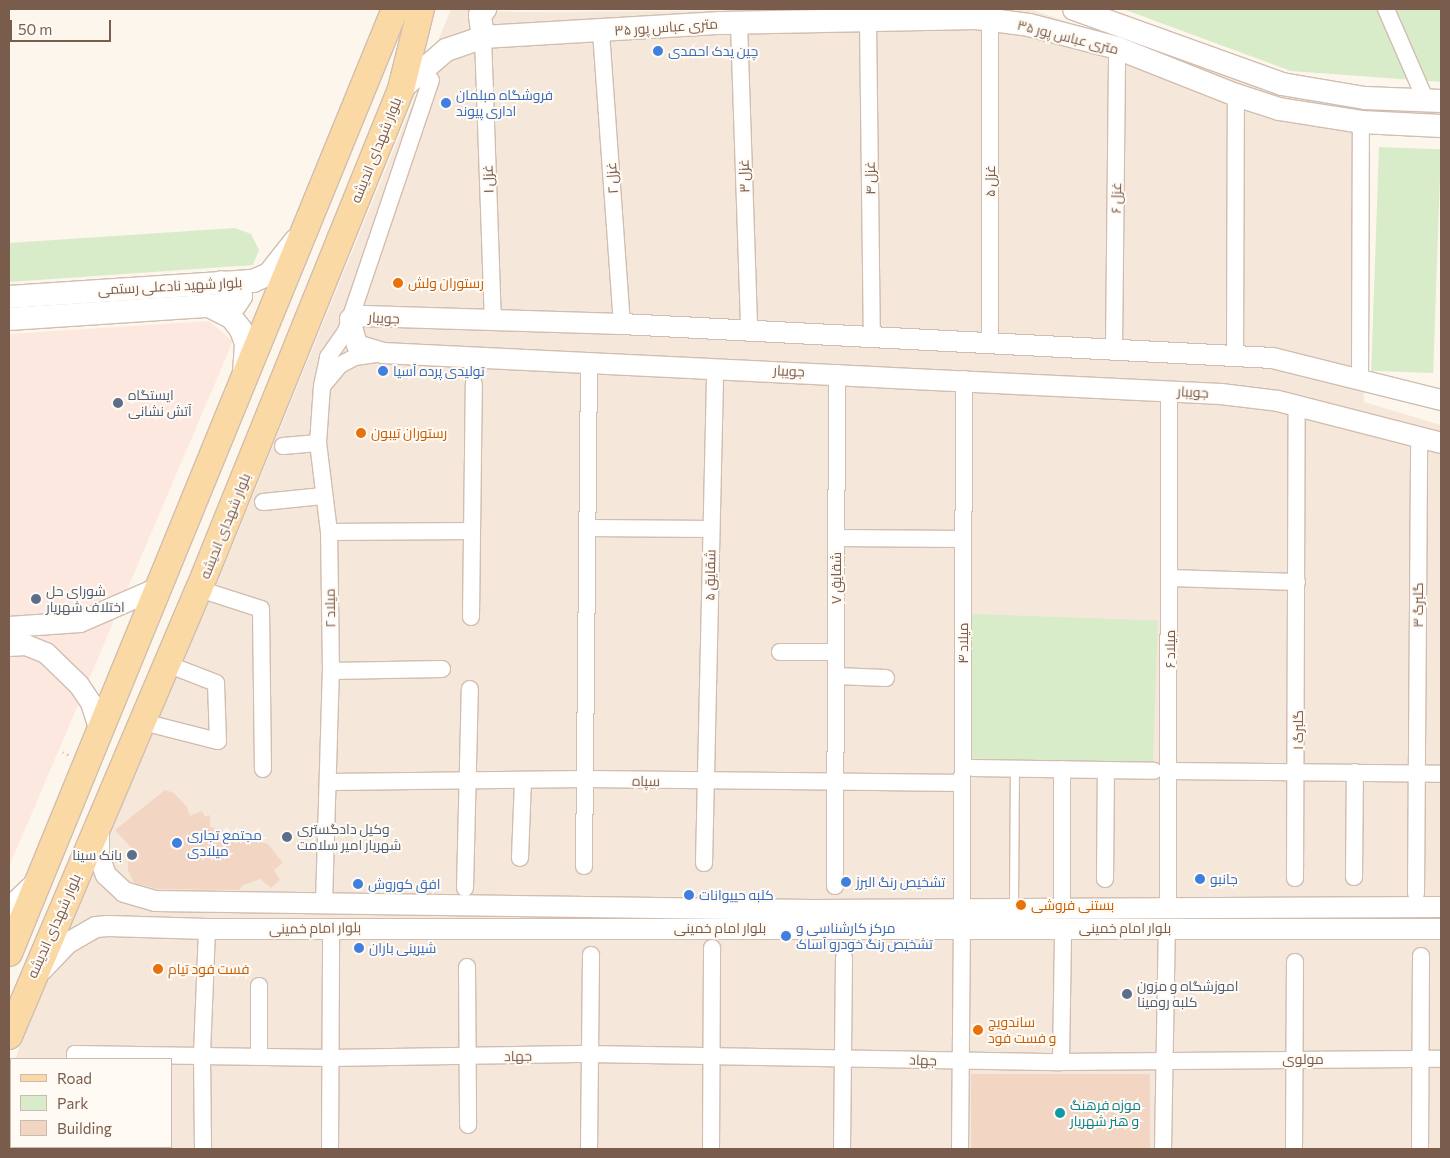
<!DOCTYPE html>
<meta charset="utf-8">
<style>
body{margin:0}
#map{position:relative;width:1450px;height:1158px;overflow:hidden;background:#fdf6ec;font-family:Commissioner,Cairo,sans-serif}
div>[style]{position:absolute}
.residential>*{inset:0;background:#f5e8da}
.commercial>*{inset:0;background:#fde8e0}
.green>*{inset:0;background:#d8ecc9;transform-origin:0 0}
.building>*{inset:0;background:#f3d5c3;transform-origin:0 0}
.path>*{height:2.5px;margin-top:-1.25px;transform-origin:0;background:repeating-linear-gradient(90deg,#d9b8a5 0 1px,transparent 0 5px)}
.roads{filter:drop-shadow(1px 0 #d1beb0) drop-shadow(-1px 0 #d1beb0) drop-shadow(0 1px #d1beb0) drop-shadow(0 -1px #d1beb0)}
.service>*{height:8px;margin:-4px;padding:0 4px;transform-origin:4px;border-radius:4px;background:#fff}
.minor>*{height:16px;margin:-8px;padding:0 8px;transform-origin:8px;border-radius:8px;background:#fff}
.tertiary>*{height:20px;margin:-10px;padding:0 10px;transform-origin:10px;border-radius:10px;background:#fff}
.secondary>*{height:22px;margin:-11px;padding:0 11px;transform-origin:11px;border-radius:11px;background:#fff}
.primary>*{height:26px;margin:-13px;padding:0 13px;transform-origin:13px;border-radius:13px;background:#fbd9a5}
.dots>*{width:14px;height:14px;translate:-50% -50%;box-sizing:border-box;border:2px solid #fffaf3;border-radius:50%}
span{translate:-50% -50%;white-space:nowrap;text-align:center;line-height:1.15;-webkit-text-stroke:4px #fffaf3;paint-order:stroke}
.street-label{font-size:14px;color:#7a5c4d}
.shop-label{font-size:14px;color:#366cbe}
.left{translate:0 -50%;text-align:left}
.food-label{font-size:14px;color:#c56008}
.service-label{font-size:14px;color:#4e5e75}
.right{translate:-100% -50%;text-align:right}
.culture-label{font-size:14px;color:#0d838f}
.frame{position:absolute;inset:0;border:10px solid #7a5c4d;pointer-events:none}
.legend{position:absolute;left:10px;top:1058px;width:162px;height:90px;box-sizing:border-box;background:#fffaf3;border:1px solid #cabbb1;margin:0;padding:6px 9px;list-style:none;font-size:15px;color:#7a5c4d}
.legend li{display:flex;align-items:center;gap:10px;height:25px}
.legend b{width:25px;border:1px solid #cabbb1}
.scale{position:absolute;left:10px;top:20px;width:101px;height:22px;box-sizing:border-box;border:2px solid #7a5c4d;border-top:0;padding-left:6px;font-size:15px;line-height:18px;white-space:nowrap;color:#7a5c4d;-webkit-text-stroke:4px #fffaf3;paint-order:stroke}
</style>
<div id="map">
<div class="residential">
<div style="clip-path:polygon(451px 9px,519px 12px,1030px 9px,1285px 96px,1367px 108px,1364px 402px,1441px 425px,1441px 1149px,9px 1149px,11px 1070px,11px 1147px,171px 1147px,171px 1059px,15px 1059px,74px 906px,213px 593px)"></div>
</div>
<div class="commercial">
<div style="clip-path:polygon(209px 321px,233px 341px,9px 867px,9px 334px)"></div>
</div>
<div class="green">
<div style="clip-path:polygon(1123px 9px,1441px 9px,1441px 82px,1291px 71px)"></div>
<div style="left:1379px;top:147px;width:62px;height:224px;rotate:2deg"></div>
<div style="clip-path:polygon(235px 228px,251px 234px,259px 250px,253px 265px,9px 282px,9px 243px)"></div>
<div style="left:972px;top:614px;width:186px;height:144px;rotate:2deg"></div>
</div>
<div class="building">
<div style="clip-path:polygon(165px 790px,174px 793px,187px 807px,190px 816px,202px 811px,205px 817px,210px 815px,210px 827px,219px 829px,218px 839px,255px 840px,268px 844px,283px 863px,274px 870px,280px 880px,271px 888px,260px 879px,243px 885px,239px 890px,158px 889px,134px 883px,128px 870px,128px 861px,135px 852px,115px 830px)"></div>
<div style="left:1150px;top:1074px;width:75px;height:179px;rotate:90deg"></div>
</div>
<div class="path">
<div style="left:63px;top:752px;width:8px;rotate:30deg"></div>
</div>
<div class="roads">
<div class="service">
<div style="left:1014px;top:907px;width:138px;rotate:-89.6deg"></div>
</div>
<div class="minor">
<div style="left:1386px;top:9px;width:100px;rotate:66.5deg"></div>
<div style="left:868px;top:20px;width:316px;rotate:89.3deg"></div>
<div style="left:739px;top:23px;width:307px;rotate:88.1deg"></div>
<div style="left:601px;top:32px;width:293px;rotate:85.9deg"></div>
<div style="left:483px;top:37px;width:284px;rotate:88deg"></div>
<div style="left:990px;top:341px;width:321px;rotate:-90deg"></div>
<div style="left:1114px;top:348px;width:300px;rotate:-89.4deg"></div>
<div style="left:1235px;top:355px;width:260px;rotate:-89.8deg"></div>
<div style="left:1360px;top:378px;width:256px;rotate:-89.8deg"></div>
<div style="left:323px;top:385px;width:26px;rotate:-50deg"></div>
<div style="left:340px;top:365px;width:17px;rotate:-28deg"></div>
<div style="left:355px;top:357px;width:28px;rotate:-8deg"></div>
<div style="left:283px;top:446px;width:35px;rotate:-5deg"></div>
<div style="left:263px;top:502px;width:60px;rotate:-5.7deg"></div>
<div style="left:589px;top:528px;width:122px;rotate:0.5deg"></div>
<div style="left:329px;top:532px;width:142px;rotate:-0.4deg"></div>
<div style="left:836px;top:538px;width:127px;rotate:0.5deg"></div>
<div style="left:1170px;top:578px;width:127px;rotate:1.8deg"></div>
<div style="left:199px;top:589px;width:65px;rotate:17.9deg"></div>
<div style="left:261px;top:609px;width:160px;rotate:89.3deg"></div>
<div style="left:471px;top:617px;width:233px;rotate:-89.3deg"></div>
<div style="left:780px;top:652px;width:56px"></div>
<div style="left:331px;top:671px;width:111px;rotate:-1deg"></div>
<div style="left:836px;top:676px;width:50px;rotate:2.3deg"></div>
<div style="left:143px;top:722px;width:77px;rotate:14.2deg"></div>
<div style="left:218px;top:741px;width:58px;rotate:-92deg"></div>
<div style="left:216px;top:683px;width:53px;rotate:-158.8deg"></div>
<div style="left:973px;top:768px;width:181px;rotate:0.9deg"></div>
<div style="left:1062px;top:769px;width:138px;rotate:90deg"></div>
<div style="left:1171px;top:771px;width:270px;rotate:0.6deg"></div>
<div style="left:330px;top:782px;width:254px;rotate:-0.7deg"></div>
<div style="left:584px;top:779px;width:378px;rotate:0.6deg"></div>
<div style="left:520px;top:858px;width:77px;rotate:-87.8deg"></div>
<div style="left:704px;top:863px;width:495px;rotate:-88.7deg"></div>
<div style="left:584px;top:866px;width:504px;rotate:-89.43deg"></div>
<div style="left:1354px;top:877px;width:105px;rotate:-89.5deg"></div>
<div style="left:1295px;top:878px;width:472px;rotate:-89.8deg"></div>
<div style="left:1105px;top:879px;width:109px;rotate:-89.5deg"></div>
<div style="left:835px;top:886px;width:513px;rotate:-89.78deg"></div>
<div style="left:465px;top:888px;width:199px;rotate:-88.6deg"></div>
<div style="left:1416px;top:893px;width:456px;rotate:-89.6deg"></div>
<div style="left:324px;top:903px;width:232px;rotate:-88.3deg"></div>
<div style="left:331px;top:671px;width:139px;rotate:-90.8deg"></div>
<div style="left:329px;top:532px;width:90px;rotate:-97deg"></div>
<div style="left:318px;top:443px;width:57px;rotate:-86deg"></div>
<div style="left:322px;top:386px;width:30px;rotate:-78deg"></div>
<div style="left:328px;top:357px;width:32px;rotate:-55deg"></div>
<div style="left:346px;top:331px;width:265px;rotate:-71.3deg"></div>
<div style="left:1168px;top:906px;width:515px;rotate:-89.89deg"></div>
<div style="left:962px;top:907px;width:528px;rotate:-89.78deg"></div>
<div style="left:467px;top:967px;width:158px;rotate:89.6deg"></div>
<div style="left:259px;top:986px;width:69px;rotate:90deg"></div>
<div style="left:75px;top:1059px;width:5px;rotate:-90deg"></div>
<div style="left:75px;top:1054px;width:254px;rotate:0.9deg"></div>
<div style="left:329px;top:1058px;width:260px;rotate:-0.9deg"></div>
<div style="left:589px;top:1054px;width:472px;rotate:1deg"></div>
<div style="left:1061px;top:1062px;width:380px;rotate:-0.5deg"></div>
<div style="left:1061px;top:1062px;width:133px;rotate:-89.1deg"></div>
<div style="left:77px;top:1147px;width:2px;rotate:90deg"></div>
<div style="left:203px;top:1149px;width:95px;rotate:-90.6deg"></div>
<div style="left:202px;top:1054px;width:125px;rotate:-87.7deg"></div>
<div style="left:330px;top:1149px;width:222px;rotate:-89.7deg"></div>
<div style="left:589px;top:1149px;width:194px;rotate:-89.4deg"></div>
<div style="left:711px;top:1149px;width:201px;rotate:-89.7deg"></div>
<div style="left:842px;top:1149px;width:191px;rotate:-89.4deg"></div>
<div style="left:960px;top:1149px;width:220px;rotate:-89.5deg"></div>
<div style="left:1163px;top:1149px;width:221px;rotate:-89deg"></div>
<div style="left:1294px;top:1149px;width:187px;rotate:-89.7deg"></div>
<div style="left:1420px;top:1149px;width:193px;rotate:-89.7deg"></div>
</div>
<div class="tertiary">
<div style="left:1441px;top:400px;width:173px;rotate:-166deg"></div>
<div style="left:1273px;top:358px;width:652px;rotate:-177.01deg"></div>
<div style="left:622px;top:324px;width:258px;rotate:-178.2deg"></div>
<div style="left:364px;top:316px;width:14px;rotate:168deg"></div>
<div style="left:350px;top:319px;width:27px;rotate:75deg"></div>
<div style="left:357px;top:345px;width:27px;rotate:17deg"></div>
<div style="left:383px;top:353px;width:839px;rotate:2.8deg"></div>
<div style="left:1221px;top:394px;width:57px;rotate:7deg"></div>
<div style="left:1278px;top:401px;width:168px;rotate:14.4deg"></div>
<div style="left:9px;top:627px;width:71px;rotate:-4deg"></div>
<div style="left:80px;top:622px;width:85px;rotate:-23.6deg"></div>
<div style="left:9px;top:646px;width:17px;rotate:-3deg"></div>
<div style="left:26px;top:645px;width:22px;rotate:22deg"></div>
<div style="left:46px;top:653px;width:46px;rotate:44.1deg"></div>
<div style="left:79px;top:685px;width:22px;rotate:56deg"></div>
<div style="left:91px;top:703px;width:28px;rotate:72deg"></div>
<div style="left:99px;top:832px;width:24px;rotate:90deg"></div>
<div style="left:99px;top:856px;width:20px;rotate:70deg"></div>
<div style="left:106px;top:875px;width:25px;rotate:43deg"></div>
<div style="left:124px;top:892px;width:33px;rotate:16deg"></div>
<div style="left:156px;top:901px;width:656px;rotate:0.79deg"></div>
<div style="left:812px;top:910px;width:629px;rotate:-0.27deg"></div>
<div style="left:9px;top:908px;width:33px;rotate:-44deg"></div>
<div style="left:42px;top:970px;width:37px;rotate:-46deg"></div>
<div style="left:68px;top:943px;width:32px;rotate:-30deg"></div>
<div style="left:96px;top:927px;width:12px;rotate:-5deg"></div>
<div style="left:108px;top:926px;width:99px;rotate:1.7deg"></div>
<div style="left:207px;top:929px;width:1234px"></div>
</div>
<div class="secondary">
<div style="left:1074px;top:9px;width:221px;rotate:19.8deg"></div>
<div style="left:1282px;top:84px;width:84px;rotate:9.6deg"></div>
<div style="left:1365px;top:98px;width:76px;rotate:2.3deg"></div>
<div style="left:483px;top:37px;width:22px;rotate:-98deg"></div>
<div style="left:480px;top:15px;width:8px;rotate:-50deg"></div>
<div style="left:401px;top:89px;width:60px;rotate:-40.9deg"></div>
<div style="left:446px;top:50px;width:39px;rotate:-19deg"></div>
<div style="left:483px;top:37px;width:238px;rotate:-3.4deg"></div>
<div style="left:721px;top:23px;width:255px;rotate:-1.1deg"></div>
<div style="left:976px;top:18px;width:53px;rotate:7.5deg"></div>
<div style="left:1029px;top:25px;width:91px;rotate:14.6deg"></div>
<div style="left:1117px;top:48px;width:128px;rotate:21.6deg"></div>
<div style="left:1236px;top:95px;width:45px;rotate:18deg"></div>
<div style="left:1279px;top:109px;width:83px;rotate:9deg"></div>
<div style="left:1361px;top:122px;width:80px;rotate:2.9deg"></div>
<div style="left:9px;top:297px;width:245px;rotate:-3.8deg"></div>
<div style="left:253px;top:281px;width:17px;rotate:-24deg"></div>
<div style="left:269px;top:274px;width:42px;rotate:-51.8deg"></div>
<div style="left:207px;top:305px;width:28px;rotate:27deg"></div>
<div style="left:232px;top:318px;width:15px;rotate:53deg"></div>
<div style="left:241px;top:330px;width:15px;rotate:70deg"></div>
<div style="left:246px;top:344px;width:28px;rotate:94deg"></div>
<div style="left:9px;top:319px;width:227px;rotate:-3.8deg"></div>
<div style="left:236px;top:304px;width:9px;rotate:-58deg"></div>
<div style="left:241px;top:296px;width:7px;rotate:-98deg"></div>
<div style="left:240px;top:289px;width:20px;rotate:-160deg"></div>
</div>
<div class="primary">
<div style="left:9px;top:953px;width:1020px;rotate:-67.76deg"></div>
<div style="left:9px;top:1036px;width:486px;rotate:-67deg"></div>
<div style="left:199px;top:589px;width:539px;rotate:-68deg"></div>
<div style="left:401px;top:89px;width:82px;rotate:-76deg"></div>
</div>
</div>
<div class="dots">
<div style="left:658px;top:51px;background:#3f7fe0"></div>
<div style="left:446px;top:103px;background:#3f7fe0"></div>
<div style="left:398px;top:283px;background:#e8710a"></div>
<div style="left:383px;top:371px;background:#3f7fe0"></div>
<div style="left:118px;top:403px;background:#5c6f8a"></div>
<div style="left:361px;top:433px;background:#e8710a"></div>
<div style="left:36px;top:599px;background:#5c6f8a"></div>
<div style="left:287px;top:837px;background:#5c6f8a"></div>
<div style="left:177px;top:843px;background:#3f7fe0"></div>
<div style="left:132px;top:855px;background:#5c6f8a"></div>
<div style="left:1200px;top:879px;background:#3f7fe0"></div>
<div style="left:846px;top:882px;background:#3f7fe0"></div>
<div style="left:358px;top:884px;background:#3f7fe0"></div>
<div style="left:689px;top:895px;background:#3f7fe0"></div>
<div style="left:1021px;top:905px;background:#e8710a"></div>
<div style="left:786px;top:936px;background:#3f7fe0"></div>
<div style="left:359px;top:948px;background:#3f7fe0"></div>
<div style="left:158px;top:969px;background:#e8710a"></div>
<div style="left:1127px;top:994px;background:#5c6f8a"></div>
<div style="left:978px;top:1030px;background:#e8710a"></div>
<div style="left:1060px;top:1113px;background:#0f9aa8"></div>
</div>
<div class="street-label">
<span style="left:666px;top:27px;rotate:-4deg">۳۵ متری عباس پور</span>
<span style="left:1068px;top:37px;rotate:14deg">۳۵ متری عباس پور</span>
<span style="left:376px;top:150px;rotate:-68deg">بلوار شهدای اندیشه</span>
<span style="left:744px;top:176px;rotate:-92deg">غزل ۳</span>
<span style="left:612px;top:178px;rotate:-94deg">غزل ۲</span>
<span style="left:870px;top:178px;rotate:-91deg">غزل ۴</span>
<span style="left:488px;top:179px;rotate:-92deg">غزل ۱</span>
<span style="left:990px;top:181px;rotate:-90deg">غزل ۵</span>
<span style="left:1116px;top:198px;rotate:-89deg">غزل ۶</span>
<span style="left:170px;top:286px;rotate:-3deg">بلوار شهید نادعلی رستمی</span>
<span style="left:384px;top:318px;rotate:3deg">جویبار</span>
<span style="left:789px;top:371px;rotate:3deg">جویبار</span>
<span style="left:1193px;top:392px;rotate:3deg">جویبار</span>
<span style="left:225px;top:526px;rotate:-68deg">بلوار شهدای اندیشه</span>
<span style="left:710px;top:575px;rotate:-89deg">شقایق ۵</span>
<span style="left:836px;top:578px;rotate:-90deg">شقایق ۷</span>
<span style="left:1418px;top:605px;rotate:-90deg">گلبرگ ۳</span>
<span style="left:330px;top:608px;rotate:-91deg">میلاد ۲</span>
<span style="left:963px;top:643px;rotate:-90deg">میلاد ۴</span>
<span style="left:1170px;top:649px;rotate:-90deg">میلاد ۶</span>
<span style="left:1298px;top:730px;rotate:-90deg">گلبرگ ۱</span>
<span style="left:646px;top:781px;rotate:1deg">سپاه</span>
<span style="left:54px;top:926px;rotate:-66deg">بلوار شهدای اندیشه</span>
<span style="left:315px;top:928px;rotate:-1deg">بلوار امام خمینی</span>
<span style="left:720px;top:928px">بلوار امام خمینی</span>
<span style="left:1125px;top:928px">بلوار امام خمینی</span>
<span style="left:518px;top:1056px;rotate:-1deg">جهاد</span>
<span style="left:1303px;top:1059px">مولوی</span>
<span style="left:923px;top:1060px;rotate:2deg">جهاد</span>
</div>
<div class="shop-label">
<span class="left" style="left:668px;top:51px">چین یدک احمدی</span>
<span class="left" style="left:456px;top:103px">فروشگاه مبلمان<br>اداری پیوند</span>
<span class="left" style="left:393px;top:371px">تولیدی پرده آسیا</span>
<span class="left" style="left:187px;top:843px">مجتمع تجاری<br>میلادی</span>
<span class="left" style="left:1210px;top:879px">جانبو</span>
<span class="left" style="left:856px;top:882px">تشخیص رنگ البرز</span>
<span class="left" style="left:368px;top:884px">افق کوروش</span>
<span class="left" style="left:699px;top:895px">کلبه حییوانات</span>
<span class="left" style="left:796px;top:936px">مرکز کارشناسی و<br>تشخیص رنگ خودرو آساک</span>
<span class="left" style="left:369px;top:948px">شیرینی باران</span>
</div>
<div class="food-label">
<span class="left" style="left:408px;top:283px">رستوران ولش</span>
<span class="left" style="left:371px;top:433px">رستوران تیبون</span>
<span class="left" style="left:1031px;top:905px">بستنی فروشی</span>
<span class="left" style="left:168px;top:969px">فست فود تیام</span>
<span class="left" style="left:988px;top:1030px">ساندویچ<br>و فست فود</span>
</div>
<div class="service-label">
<span class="left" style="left:128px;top:403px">ایستگاه<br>آتش نشانی</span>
<span class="left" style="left:46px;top:599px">شورای حل<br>اختلاف شهریار</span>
<span class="left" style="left:297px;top:837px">وکیل دادگستری<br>شهریار امیر سلامت</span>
<span class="right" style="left:122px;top:855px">بانک سینا</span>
<span class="left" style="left:1137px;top:994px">اموزشگاه و مزون<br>کلبه رومینا</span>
</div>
<div class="culture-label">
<span class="left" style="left:1070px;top:1113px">موزه فرهنگ<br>و هنر شهریار</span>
</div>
<div class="frame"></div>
<ul class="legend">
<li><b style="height:6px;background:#fbd9a5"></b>Road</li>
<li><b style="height:14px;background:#d8ecc9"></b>Park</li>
<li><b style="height:14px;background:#f3d5c3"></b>Building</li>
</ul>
<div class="scale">50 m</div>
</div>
